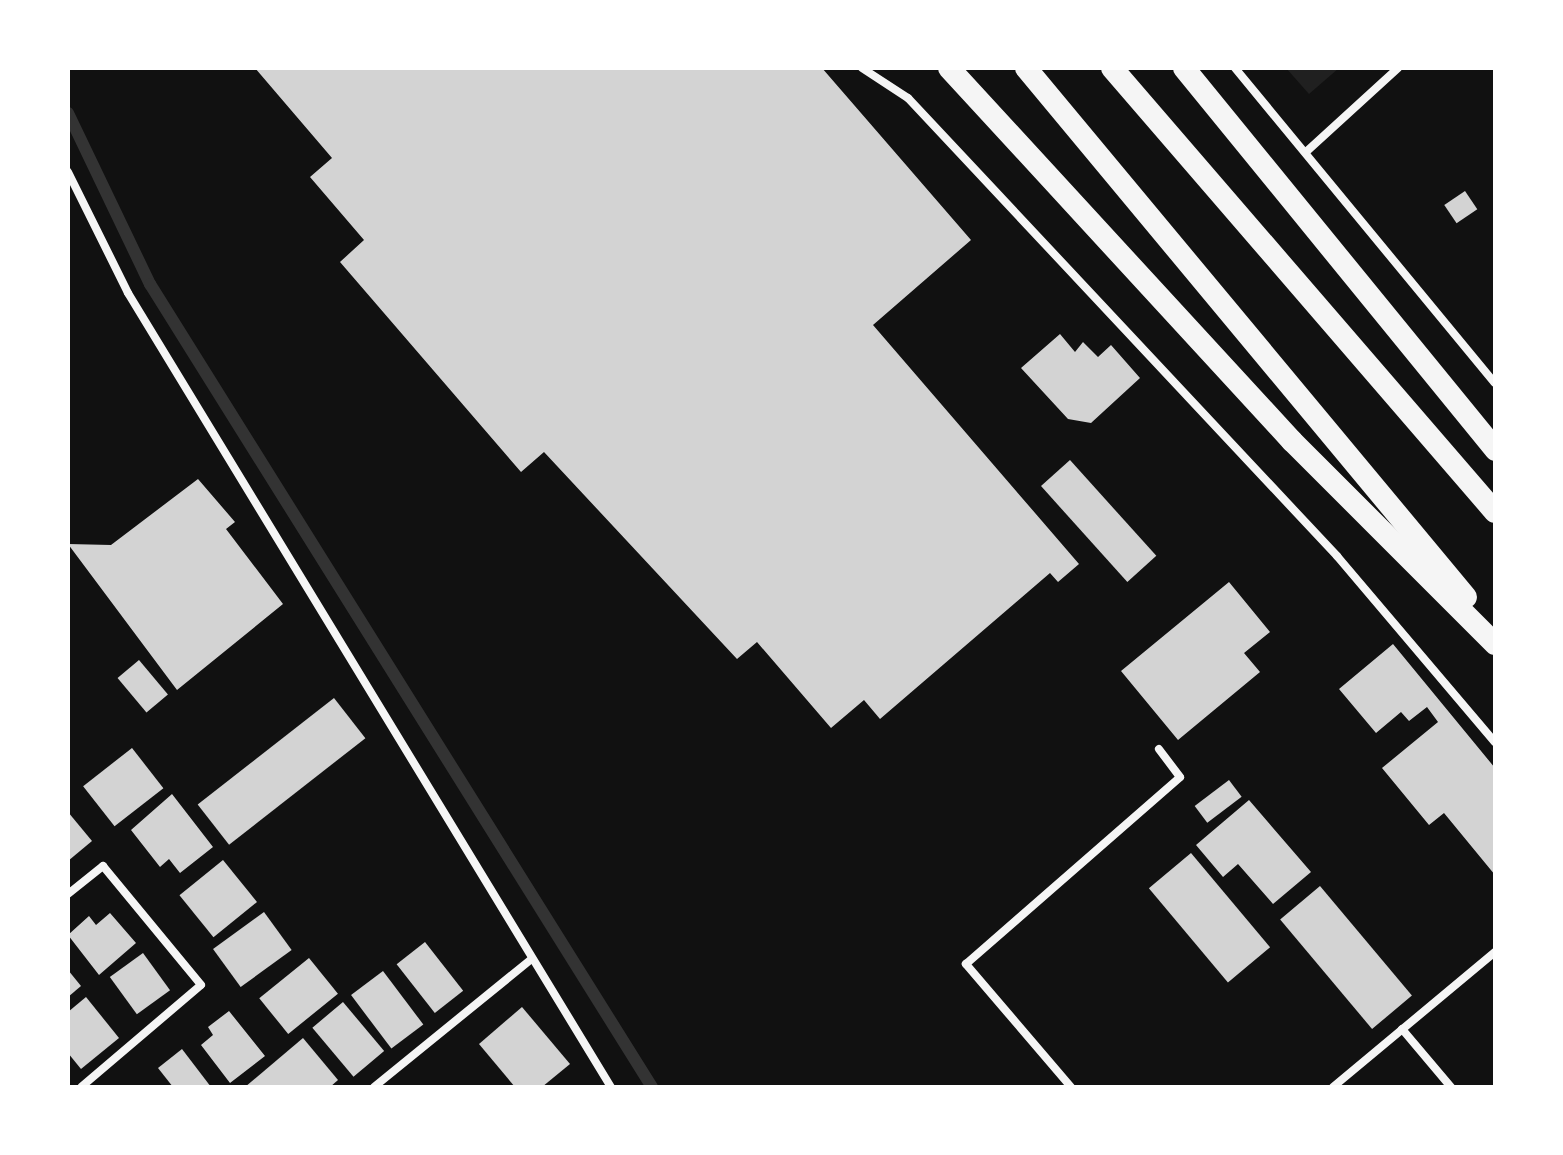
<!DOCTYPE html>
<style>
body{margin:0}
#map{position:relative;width:1563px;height:1155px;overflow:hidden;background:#111;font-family:Poppins,sans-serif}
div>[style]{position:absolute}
.green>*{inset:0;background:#202020}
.stream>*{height:12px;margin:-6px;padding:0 6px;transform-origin:6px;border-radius:6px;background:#333}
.building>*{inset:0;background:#d3d3d3;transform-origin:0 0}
.minor>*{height:8px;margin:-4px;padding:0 4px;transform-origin:4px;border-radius:4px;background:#f5f5f5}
.trunk>*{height:22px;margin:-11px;padding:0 11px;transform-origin:11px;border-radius:11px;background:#f5f5f5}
span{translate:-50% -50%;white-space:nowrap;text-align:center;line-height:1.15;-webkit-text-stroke:6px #fff;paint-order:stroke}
.frame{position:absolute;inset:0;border:70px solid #fff;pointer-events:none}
</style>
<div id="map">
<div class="green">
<div style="clip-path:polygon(1286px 68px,1339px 68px,1309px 94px)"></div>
</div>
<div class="stream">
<div style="left:68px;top:113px;width:190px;rotate:64.4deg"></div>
<div style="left:150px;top:284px;width:947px;rotate:57.99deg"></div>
</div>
<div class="building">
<div style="clip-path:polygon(255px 68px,822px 68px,971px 240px,873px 325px,1079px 564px,1058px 582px,1050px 573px,880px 719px,864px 700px,831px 728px,757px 642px,737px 659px,544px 452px,521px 472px,340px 262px,364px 240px,310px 177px,332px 158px)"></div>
<div style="left:1465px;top:191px;width:22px;height:25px;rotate:56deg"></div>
<div style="clip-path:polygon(1060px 334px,1075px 352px,1083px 342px,1098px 357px,1111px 345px,1140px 378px,1091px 423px,1068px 419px,1021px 368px)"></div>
<div style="left:1070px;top:460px;width:129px;height:39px;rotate:48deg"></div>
<div style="clip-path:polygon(198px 479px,235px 522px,226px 529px,283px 604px,177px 690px,68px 544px,111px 545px)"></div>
<div style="clip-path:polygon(1229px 582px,1270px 632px,1244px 653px,1260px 672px,1178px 740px,1121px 671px)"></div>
<div style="clip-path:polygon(1393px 644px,1495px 768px,1495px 875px,1444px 813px,1429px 825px,1382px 768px,1438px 722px,1427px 707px,1409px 721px,1401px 712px,1376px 733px,1339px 689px)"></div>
<div style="left:139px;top:660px;width:45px;height:28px;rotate:50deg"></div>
<div style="left:334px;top:698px;width:51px;height:173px;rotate:52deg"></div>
<div style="left:132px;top:748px;width:51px;height:62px;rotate:52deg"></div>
<div style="left:1229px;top:780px;width:21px;height:43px;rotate:53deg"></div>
<div style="clip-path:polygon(172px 794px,213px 847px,180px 873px,169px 859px,160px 867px,131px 830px)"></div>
<div style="clip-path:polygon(1249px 800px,1311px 872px,1273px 904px,1238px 864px,1223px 877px,1196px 845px)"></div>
<div style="clip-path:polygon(68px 812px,92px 841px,68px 861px)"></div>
<div style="left:1191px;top:853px;width:123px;height:55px;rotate:50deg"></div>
<div style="left:223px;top:860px;width:54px;height:56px;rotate:51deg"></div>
<div style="left:1320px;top:886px;width:143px;height:52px;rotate:50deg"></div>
<div style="left:264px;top:912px;width:47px;height:63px;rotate:54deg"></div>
<div style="clip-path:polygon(110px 913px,136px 943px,99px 975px,68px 935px,89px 916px,96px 925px)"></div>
<div style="left:425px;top:942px;width:62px;height:36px;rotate:52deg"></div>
<div style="left:143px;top:953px;width:46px;height:41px;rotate:54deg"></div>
<div style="left:309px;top:958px;width:46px;height:64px;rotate:51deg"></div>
<div style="clip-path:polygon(68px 970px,81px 986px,68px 997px)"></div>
<div style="left:383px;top:971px;width:67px;height:40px;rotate:53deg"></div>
<div style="clip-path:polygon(86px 997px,119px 1038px,81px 1069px,68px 1053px,68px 1012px)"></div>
<div style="left:343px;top:1002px;width:64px;height:40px;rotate:50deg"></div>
<div style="clip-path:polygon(522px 1007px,570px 1064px,542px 1087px,515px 1087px,479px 1044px)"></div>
<div style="clip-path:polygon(229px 1011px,265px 1056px,230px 1083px,201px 1045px,213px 1035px,208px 1027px)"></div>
<div style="clip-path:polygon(303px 1038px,338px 1080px,330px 1087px,245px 1087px)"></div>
<div style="clip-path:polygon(182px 1049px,211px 1087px,173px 1087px,158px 1068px)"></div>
</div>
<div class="minor">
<div style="left:862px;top:68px;width:55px;rotate:33.1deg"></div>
<div style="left:908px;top:98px;width:628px;rotate:46.87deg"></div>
<div style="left:1337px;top:556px;width:244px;rotate:49.7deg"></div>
<div style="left:1235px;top:68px;width:408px;rotate:50.5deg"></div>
<div style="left:1306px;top:152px;width:125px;rotate:-42.4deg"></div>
<div style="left:68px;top:172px;width:135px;rotate:63.6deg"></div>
<div style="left:128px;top:293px;width:929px;rotate:58.69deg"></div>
<div style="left:68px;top:894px;width:45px;rotate:-38.7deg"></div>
<div style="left:103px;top:866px;width:154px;rotate:50.5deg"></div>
<div style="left:201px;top:985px;width:157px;rotate:139.6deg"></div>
<div style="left:1402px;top:1029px;width:76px;rotate:49.8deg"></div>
<div style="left:374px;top:1087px;width:201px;rotate:-39.1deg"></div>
<div style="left:1071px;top:1087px;width:162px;rotate:-130.5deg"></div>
<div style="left:966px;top:964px;width:284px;rotate:-41.1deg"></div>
<div style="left:1180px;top:777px;width:35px;rotate:-127deg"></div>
<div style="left:1333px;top:1087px;width:211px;rotate:-39.8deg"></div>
</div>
<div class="trunk">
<div style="left:949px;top:68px;width:507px;rotate:47.4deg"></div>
<div style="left:1292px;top:441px;width:287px;rotate:45deg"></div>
<div style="left:1026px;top:68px;width:688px;rotate:50.25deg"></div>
<div style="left:1112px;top:68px;width:586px;rotate:49.22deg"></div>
<div style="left:1184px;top:68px;width:493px;rotate:50.8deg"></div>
</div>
<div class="frame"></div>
</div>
